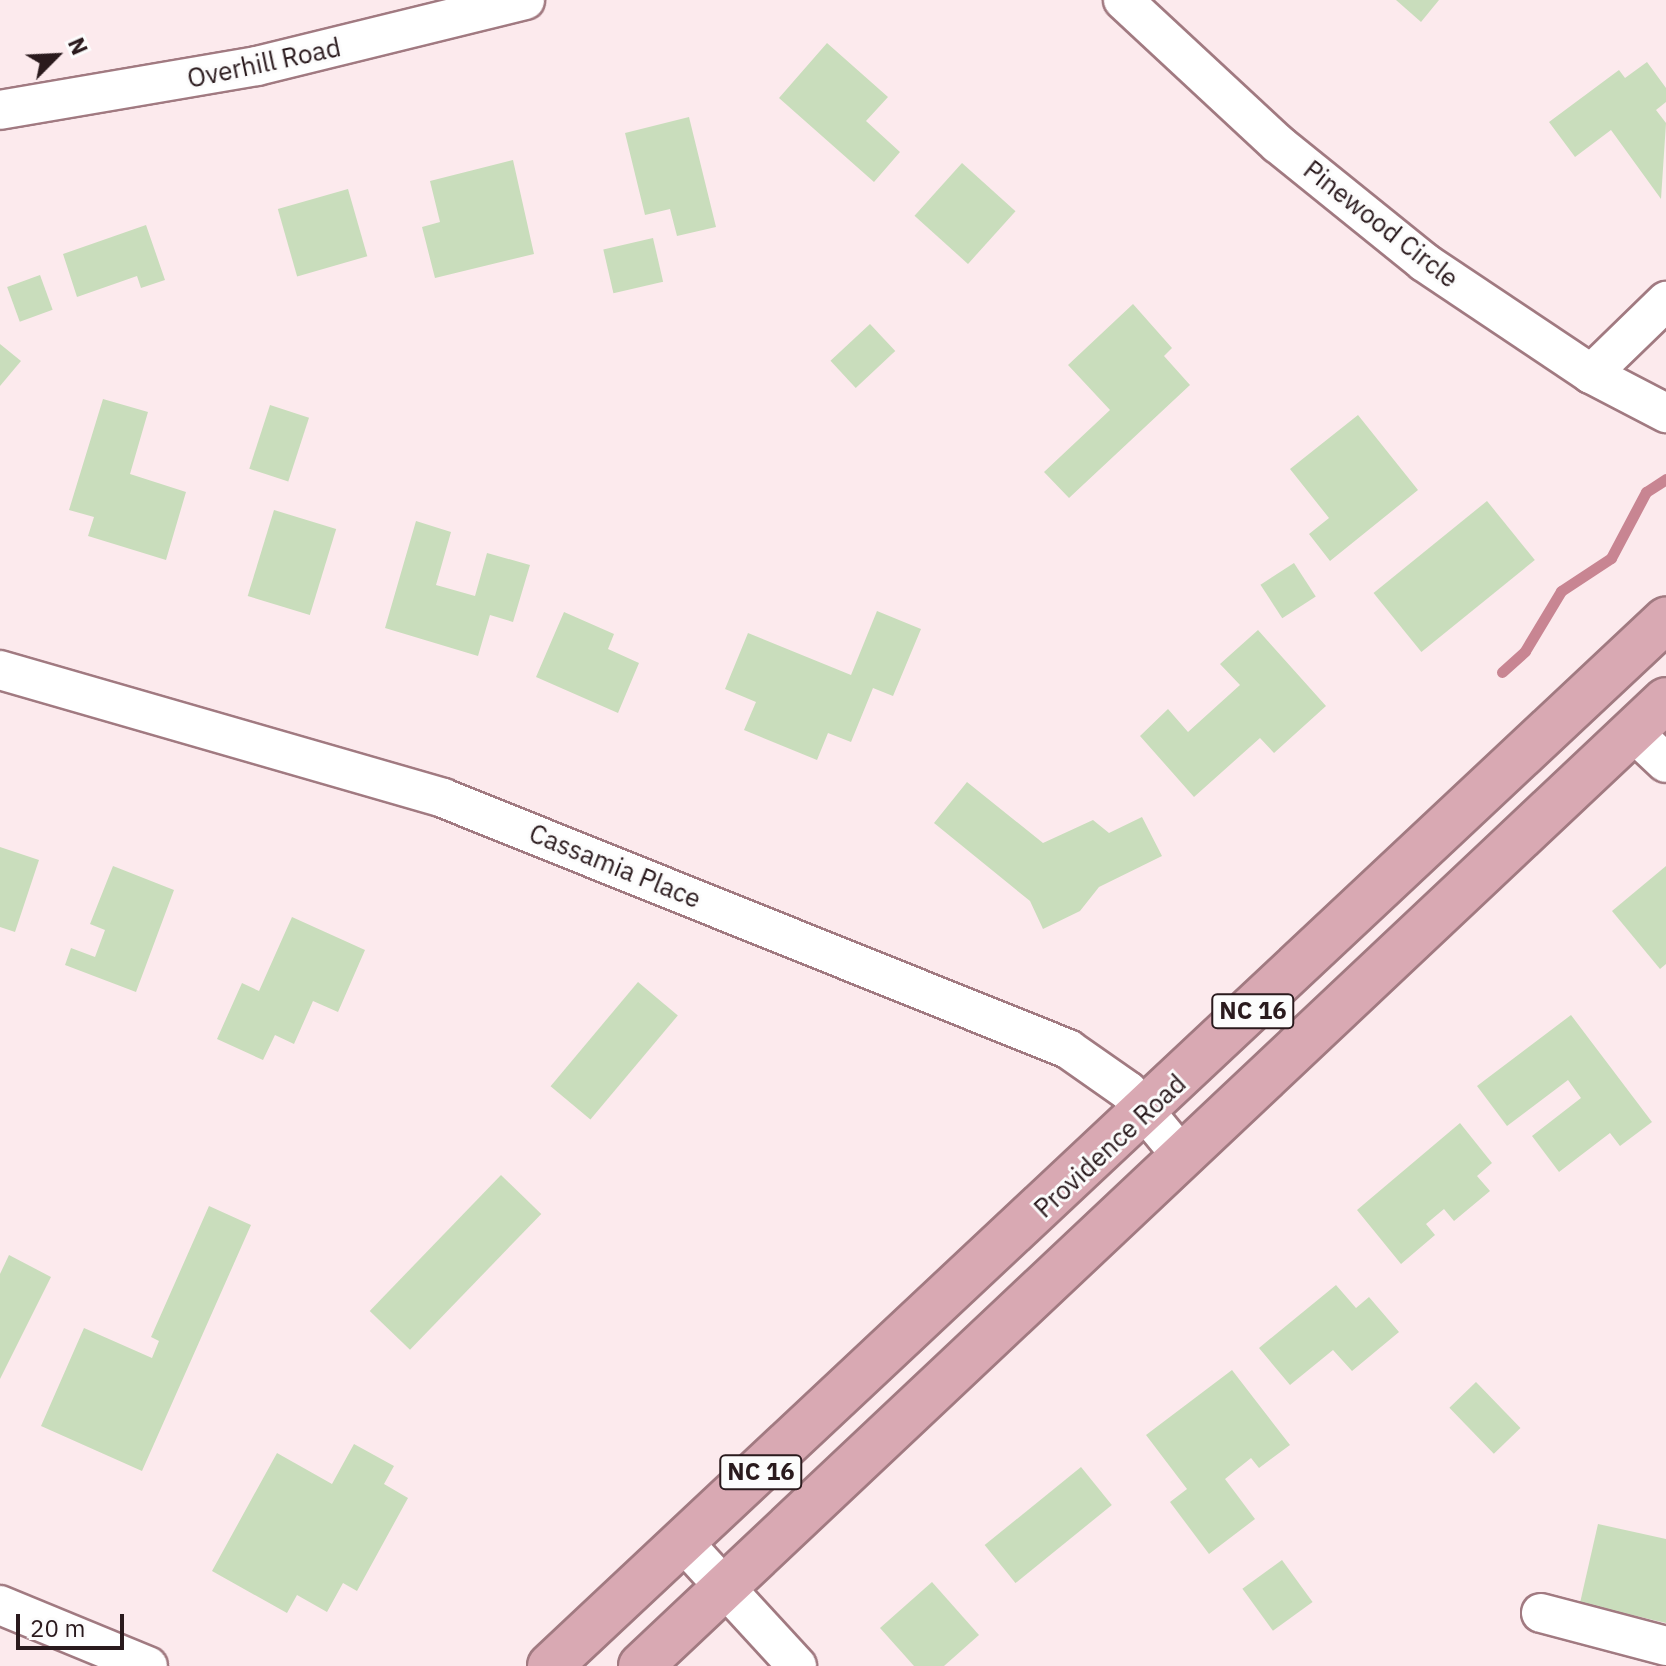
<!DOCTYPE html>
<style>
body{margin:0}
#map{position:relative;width:1666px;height:1666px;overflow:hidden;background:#fceaed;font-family:"IBM Plex Sans",sans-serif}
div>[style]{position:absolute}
.stream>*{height:11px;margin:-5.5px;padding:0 5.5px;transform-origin:5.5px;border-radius:5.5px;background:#c88592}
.building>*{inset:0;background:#c9ddbc;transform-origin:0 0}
.roads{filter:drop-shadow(2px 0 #a17a81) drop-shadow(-2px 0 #a17a81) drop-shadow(0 2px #a17a81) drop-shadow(0 -2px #a17a81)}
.minor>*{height:38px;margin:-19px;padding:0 19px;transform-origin:19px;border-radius:19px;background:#fff}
.primary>*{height:44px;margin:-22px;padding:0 22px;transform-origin:22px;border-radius:22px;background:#d9a9b3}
span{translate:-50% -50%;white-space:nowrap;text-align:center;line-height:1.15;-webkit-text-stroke:6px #fcfcfc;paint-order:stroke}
.shield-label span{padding:2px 6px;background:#fcfcfc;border:2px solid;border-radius:6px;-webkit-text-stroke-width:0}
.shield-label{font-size:24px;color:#2a1a1d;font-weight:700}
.street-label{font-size:26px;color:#2a1a1d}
.north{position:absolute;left:16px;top:16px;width:80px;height:80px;-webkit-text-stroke:6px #fcfcfc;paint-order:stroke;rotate:66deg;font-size:22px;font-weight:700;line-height:32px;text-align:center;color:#2a1a1d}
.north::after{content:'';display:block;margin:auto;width:28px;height:36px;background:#2a1a1d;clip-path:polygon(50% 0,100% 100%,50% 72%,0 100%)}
.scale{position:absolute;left:16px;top:1614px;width:108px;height:36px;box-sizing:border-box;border:4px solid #2a1a1d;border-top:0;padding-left:10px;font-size:24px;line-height:28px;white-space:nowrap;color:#2a1a1d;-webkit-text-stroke:6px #fcfcfc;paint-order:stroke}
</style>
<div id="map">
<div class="stream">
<div style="left:1502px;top:672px;width:31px;rotate:-42deg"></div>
<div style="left:1525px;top:651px;width:70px;rotate:-59deg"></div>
<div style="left:1561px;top:591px;width:60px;rotate:-33.4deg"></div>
<div style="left:1611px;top:558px;width:75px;rotate:-62.1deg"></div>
<div style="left:1646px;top:492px;width:24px;rotate:-33deg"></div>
</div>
<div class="building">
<div style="clip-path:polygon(1396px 0,1439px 0,1421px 22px)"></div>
<div style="clip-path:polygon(827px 43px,888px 97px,866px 121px,900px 152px,874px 182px,779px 98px)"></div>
<div style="clip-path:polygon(1647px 62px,1666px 88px,1666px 102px,1656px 110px,1666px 123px,1661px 199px,1611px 130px,1575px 157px,1549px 122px,1619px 70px,1625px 78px)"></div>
<div style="clip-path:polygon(689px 117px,716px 227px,677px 236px,670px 209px,645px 215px,625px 133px)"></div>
<div style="clip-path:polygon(513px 160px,534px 254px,435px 278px,422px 227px,440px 222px,430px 181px)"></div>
<div style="left:962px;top:163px;width:72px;height:71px;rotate:42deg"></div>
<div style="left:348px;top:189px;width:70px;height:73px;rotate:74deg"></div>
<div style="clip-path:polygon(146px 225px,165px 280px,141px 288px,137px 276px,77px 297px,63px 254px)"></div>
<div style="left:653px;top:238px;width:45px;height:51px;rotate:77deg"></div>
<div style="left:40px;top:275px;width:37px;height:35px;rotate:70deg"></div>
<div style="clip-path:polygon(1133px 304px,1172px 348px,1164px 356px,1190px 385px,1069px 498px,1044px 472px,1110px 410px,1068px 365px)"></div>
<div style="left:870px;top:324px;width:37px;height:54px;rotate:47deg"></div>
<div style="clip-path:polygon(0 344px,21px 361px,0 386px)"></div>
<div style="clip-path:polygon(103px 399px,148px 412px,130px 474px,186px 492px,166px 560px,88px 536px,94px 517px,69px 510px)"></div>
<div style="left:270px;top:405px;width:41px;height:67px;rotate:18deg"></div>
<div style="clip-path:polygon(1358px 415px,1418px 490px,1330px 561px,1309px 534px,1329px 518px,1290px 469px)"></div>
<div style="left:1487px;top:501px;width:76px;height:146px;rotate:51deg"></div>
<div style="left:274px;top:510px;width:65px;height:90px;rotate:17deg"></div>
<div style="clip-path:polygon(416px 521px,451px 532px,436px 585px,475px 596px,487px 553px,530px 565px,513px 622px,490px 615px,478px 656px,385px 628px)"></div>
<div style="left:1294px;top:563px;width:40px;height:40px;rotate:57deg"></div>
<div style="clip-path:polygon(877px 611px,921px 629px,893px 696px,873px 688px,851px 742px,828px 733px,817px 760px,744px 730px,756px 702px,725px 689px,748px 633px,851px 675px)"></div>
<div style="clip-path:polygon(564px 612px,614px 634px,608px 649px,639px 663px,618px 713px,536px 677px)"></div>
<div style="clip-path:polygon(1258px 630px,1326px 706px,1274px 753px,1260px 738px,1194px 797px,1140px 736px,1168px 709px,1188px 732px,1240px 685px,1220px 664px)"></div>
<div style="clip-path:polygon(967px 782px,1043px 843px,1093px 820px,1109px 833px,1142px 817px,1162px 856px,1099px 887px,1080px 911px,1043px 929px,1030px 901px,934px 823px)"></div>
<div style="clip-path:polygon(0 847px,39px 860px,15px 932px,0 927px)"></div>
<div style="clip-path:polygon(113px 866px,174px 890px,136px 992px,65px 965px,71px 948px,95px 957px,105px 930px,90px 924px)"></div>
<div style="clip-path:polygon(1666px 866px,1666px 964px,1660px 969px,1612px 911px)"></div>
<div style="clip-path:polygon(292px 917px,365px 950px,338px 1012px,313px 1001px,294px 1044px,275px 1035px,263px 1060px,217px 1039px,242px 983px,259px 991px)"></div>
<div style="left:638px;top:982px;width:52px;height:136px;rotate:40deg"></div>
<div style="clip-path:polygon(1571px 1015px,1652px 1122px,1620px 1146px,1610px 1133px,1559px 1172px,1532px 1136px,1581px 1098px,1568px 1080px,1507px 1126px,1477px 1086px)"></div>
<div style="clip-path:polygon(1460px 1123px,1492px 1163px,1477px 1176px,1490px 1191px,1454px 1221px,1444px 1209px,1426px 1224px,1435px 1235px,1401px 1264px,1357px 1210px)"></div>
<div style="left:501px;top:1175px;width:56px;height:189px;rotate:44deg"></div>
<div style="clip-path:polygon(209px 1206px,251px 1225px,142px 1471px,41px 1426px,84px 1328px,152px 1358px,159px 1341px,151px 1337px)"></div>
<div style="clip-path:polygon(9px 1255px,51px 1277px,0 1379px,0 1274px)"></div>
<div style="clip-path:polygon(1336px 1285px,1356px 1308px,1369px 1297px,1399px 1332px,1352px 1371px,1333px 1350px,1290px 1385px,1259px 1348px)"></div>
<div style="clip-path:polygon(1232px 1370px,1290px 1445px,1259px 1468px,1251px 1458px,1225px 1479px,1255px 1519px,1209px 1554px,1170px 1502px,1187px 1489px,1146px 1435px)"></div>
<div style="left:1476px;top:1382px;width:64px;height:37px;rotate:46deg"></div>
<div style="clip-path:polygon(354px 1444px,394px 1466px,384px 1484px,408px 1498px,357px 1591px,343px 1583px,327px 1612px,297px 1595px,287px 1613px,212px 1571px,277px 1453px,332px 1484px)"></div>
<div style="left:1081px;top:1467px;width:49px;height:124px;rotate:51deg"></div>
<div style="clip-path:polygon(1598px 1524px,1666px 1539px,1666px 1623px,1580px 1603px)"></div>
<div style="left:1282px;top:1560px;width:52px;height:49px;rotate:54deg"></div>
<div style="clip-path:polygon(932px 1582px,979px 1635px,944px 1666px,914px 1666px,880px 1628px)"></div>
</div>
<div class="roads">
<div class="minor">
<div style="left:1123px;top:0;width:212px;rotate:42.9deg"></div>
<div style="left:1278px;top:144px;width:188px;rotate:38.9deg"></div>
<div style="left:1424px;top:262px;width:201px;rotate:33.8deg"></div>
<div style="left:1591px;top:374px;width:85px;rotate:27.5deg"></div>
<div style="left:0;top:110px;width:261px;rotate:-9.7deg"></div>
<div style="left:257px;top:66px;width:276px;rotate:-13.8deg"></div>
<div style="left:1591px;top:374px;width:105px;rotate:-44.2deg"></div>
<div style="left:0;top:670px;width:461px;rotate:16.1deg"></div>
<div style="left:443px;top:798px;width:674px;rotate:21.88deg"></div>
<div style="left:1068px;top:1049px;width:73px;rotate:35deg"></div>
<div style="left:1128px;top:1091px;width:83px;rotate:50.4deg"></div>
<div style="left:1633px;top:732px;width:45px;rotate:43.2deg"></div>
<div style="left:684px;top:1543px;width:167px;rotate:47.4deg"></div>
<div style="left:0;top:1605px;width:160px;rotate:22.4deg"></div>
<div style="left:1541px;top:1613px;width:129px;rotate:14.8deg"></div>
</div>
<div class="primary">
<div style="left:550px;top:1666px;width:1530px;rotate:-43.15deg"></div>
<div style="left:641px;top:1666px;width:1408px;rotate:-43.3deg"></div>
</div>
</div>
<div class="shield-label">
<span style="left:1253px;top:1011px">NC 16</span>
<span style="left:761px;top:1472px">NC 16</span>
</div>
<div class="street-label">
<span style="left:264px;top:63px;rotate:-12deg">Overhill Road</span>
<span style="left:1381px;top:224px;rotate:38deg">Pinewood Circle</span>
<span style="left:615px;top:866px;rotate:22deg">Cassamia Place</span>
<span style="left:1110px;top:1146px;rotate:-43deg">Providence Road</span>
</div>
<div class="north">N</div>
<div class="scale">20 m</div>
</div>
